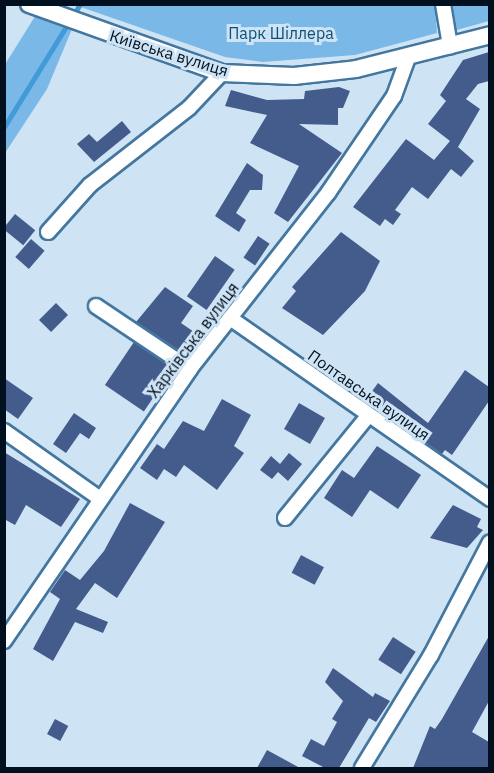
<!DOCTYPE html>
<meta charset="utf-8">
<style>
body{margin:0}
#map{position:relative;width:494px;height:773px;overflow:hidden;background:#cee4f5;font-family:"IBM Plex Sans",sans-serif}
div>[style]{position:absolute}
.green>*{inset:0;background:#7ab8e8}
.stream>*{height:5px;margin:-2.5px;padding:0 2.5px;transform-origin:2.5px;border-radius:2.5px;background:#439ad9}
.building>*{inset:0;background:#445c8c;transform-origin:0 0}
.roads{filter:drop-shadow(2px 0 #44779f) drop-shadow(-2px 0 #44779f) drop-shadow(0 2px #44779f) drop-shadow(0 -2px #44779f)}
.minor>*{height:14px;margin:-7px;padding:0 7px;transform-origin:7px;border-radius:7px;background:#fff}
.tertiary>*{height:16px;margin:-8px;padding:0 8px;transform-origin:8px;border-radius:8px;background:#fff}
span{translate:-50% -50%;white-space:nowrap;text-align:center;line-height:1.15;-webkit-text-stroke:6px #cee4f5;paint-order:stroke}
.park-label{font-size:16px;color:#0c4f79}
.street-label{font-size:16px;color:#00101f}
.frame{position:absolute;inset:0;border:6px solid #00101f;pointer-events:none}
</style>
<div id="map">
<div class="green">
<div style="clip-path:polygon(75px 5px,435px 5px,437px 33px,355px 55px,263px 62px,225px 57px)"></div>
<div style="clip-path:polygon(449px 5px,489px 5px,489px 21px,453px 31px)"></div>
<div style="clip-path:polygon(39px 10px,72px 29px,47px 89px,5px 153px,4px 66px)"></div>
</div>
<div class="stream">
<div style="left:4px;top:127px;width:145px;rotate:-58.3deg"></div>
</div>
<div class="building">
<div style="clip-path:polygon(489px 52px,489px 81px,478px 84px,466px 99px,480px 109px,458px 147px,474px 161px,461px 177px,451px 169px,428px 199px,412px 187px,395px 210px,401px 214px,393px 225px,385px 219px,380px 226px,353px 207px,406px 139px,434px 160px,450px 141px,428px 124px,446px 101px,440px 95px,463px 60px)"></div>
<div style="clip-path:polygon(339px 87px,350px 91px,343px 108px,338px 108px,338px 125px,299px 124px,342px 153px,288px 222px,274px 213px,299px 166px,250px 143px,267px 115px,225px 106px,231px 90px,267px 100px,304px 99px,305px 91px)"></div>
<div style="clip-path:polygon(122px 121px,131px 132px,94px 162px,77px 144px,89px 134px,97px 142px)"></div>
<div style="clip-path:polygon(247px 163px,263px 175px,262px 190px,250px 190px,236px 213px,246px 220px,239px 232px,215px 216px)"></div>
<div style="left:15px;top:214px;width:26px;height:19px;rotate:39deg"></div>
<div style="clip-path:polygon(341px 232px,380px 261px,365px 291px,323px 335px,282px 308px,296px 291px,292px 287px)"></div>
<div style="left:258px;top:236px;width:14px;height:26px;rotate:34deg"></div>
<div style="left:31px;top:239px;width:18px;height:24px;rotate:41deg"></div>
<div style="left:215px;top:256px;width:24px;height:49px;rotate:35deg"></div>
<div style="clip-path:polygon(165px 287px,193px 306px,181px 323px,197px 334px,183px 353px,136px 322px)"></div>
<div style="left:56px;top:303px;width:17px;height:24px;rotate:45deg"></div>
<div style="left:134px;top:342px;width:47px;height:52px;rotate:34deg"></div>
<div style="clip-path:polygon(465px 370px,489px 387px,489px 401px,452px 455px,445px 450px,442px 454px,365px 401px,378px 383px,428px 423px)"></div>
<div style="clip-path:polygon(4px 378px,33px 398px,18px 419px,4px 409px)"></div>
<div style="clip-path:polygon(222px 399px,251px 415px,234px 446px,244px 453px,217px 490px,184px 465px,176px 477px,164px 469px,157px 480px,140px 468px,157px 444px,164px 449px,183px 421px,204px 431px)"></div>
<div style="left:299px;top:403px;width:30px;height:30px;rotate:30deg"></div>
<div style="clip-path:polygon(74px 413px,96px 428px,89px 439px,80px 433px,66px 453px,53px 444px)"></div>
<div style="clip-path:polygon(377px 446px,421px 475px,398px 509px,370px 490px,352px 517px,324px 498px,342px 470px,354px 478px)"></div>
<div style="clip-path:polygon(4px 452px,80px 499px,61px 527px,26px 505px,15px 525px,4px 519px)"></div>
<div style="clip-path:polygon(289px 453px,302px 464px,288px 481px,278px 472px,272px 479px,260px 470px,271px 456px,280px 464px)"></div>
<div style="clip-path:polygon(130px 503px,165px 522px,117px 598px,95px 583px,76px 609px,108px 622px,103px 633px,75px 622px,53px 661px,33px 649px,60px 599px,50px 592px,65px 570px,80px 580px,104px 551px)"></div>
<div style="clip-path:polygon(453px 505px,481px 519px,477px 527px,483px 530px,467px 548px,430px 538px)"></div>
<div style="left:301px;top:555px;width:26px;height:20px;rotate:28deg"></div>
<div style="clip-path:polygon(489px 636px,489px 701px,472px 732px,489px 742px,489px 768px,413px 768px,430px 726px,435px 729px,442px 719px)"></div>
<div style="left:393px;top:637px;width:27px;height:27px;rotate:33deg"></div>
<div style="clip-path:polygon(333px 668px,373px 697px,375px 693px,390px 701px,376px 722px,369px 718px,339px 768px,325px 768px,302px 756px,311px 739px,324px 746px,337px 722px,332px 719px,343px 701px,325px 682px)"></div>
<div style="left:55px;top:719px;width:15px;height:17px;rotate:28deg"></div>
<div style="clip-path:polygon(267px 750px,300px 768px,257px 768px)"></div>
</div>
<div class="roads">
<div class="minor">
<div style="left:443px;top:4px;width:43px;rotate:80.5deg"></div>
<div style="left:48px;top:232px;width:63px;rotate:-48.2deg"></div>
<div style="left:90px;top:185px;width:125px;rotate:-37.9deg"></div>
<div style="left:189px;top:108px;width:48px;rotate:-46.7deg"></div>
<div style="left:96px;top:306px;width:113px;rotate:33.8deg"></div>
<div style="left:230px;top:318px;width:317px;rotate:34.8deg"></div>
<div style="left:4px;top:431px;width:116px;rotate:35.2deg"></div>
<div style="left:285px;top:518px;width:132px;rotate:-50.9deg"></div>
<div style="left:4px;top:641px;width:330px;rotate:-55.6deg"></div>
<div style="left:190px;top:369px;width:224px;rotate:-51.9deg"></div>
<div style="left:328px;top:193px;width:117px;rotate:-55.8deg"></div>
<div style="left:394px;top:96px;width:38px;rotate:-70deg"></div>
<div style="left:362px;top:768px;width:132px;rotate:-58.6deg"></div>
<div style="left:431px;top:655px;width:127px;rotate:-62.4deg"></div>
</div>
<div class="tertiary">
<div style="left:29px;top:4px;width:205px;rotate:19.7deg"></div>
<div style="left:222px;top:73px;width:72px;rotate:2.4deg"></div>
<div style="left:294px;top:76px;width:62px;rotate:-6.4deg"></div>
<div style="left:356px;top:69px;width:138px;rotate:-14.2deg"></div>
</div>
</div>
<div class="park-label">
<span style="left:281px;top:33px">Парк Шіллера</span>
</div>
<div class="street-label">
<span style="left:169px;top:53px;rotate:17deg">Київська вулиця</span>
<span style="left:193px;top:340px;rotate:-53deg">Харківська вулиця</span>
<span style="left:369px;top:395px;rotate:35deg">Полтавська вулиця</span>
</div>
<div class="frame"></div>
</div>
